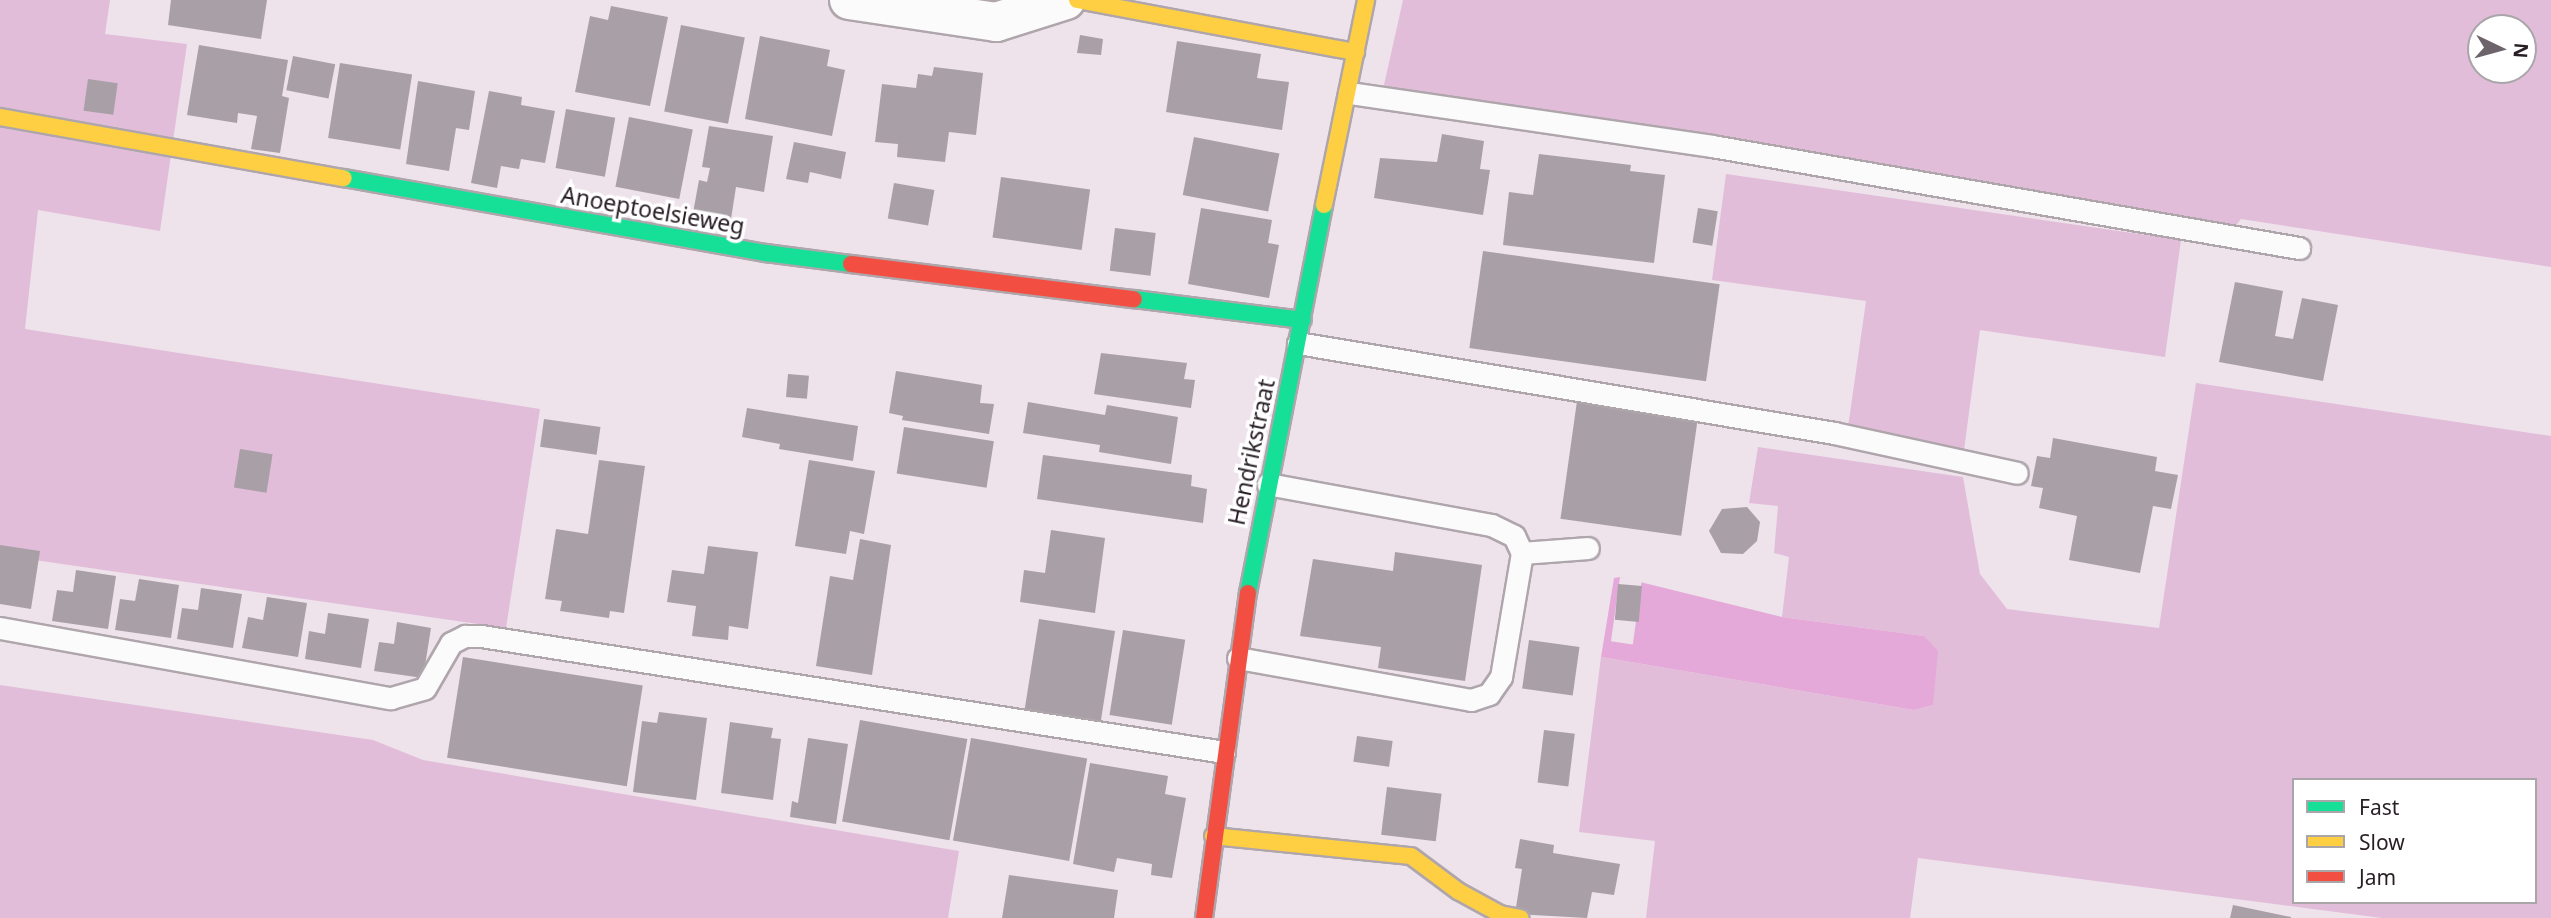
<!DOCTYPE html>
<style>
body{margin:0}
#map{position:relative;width:2551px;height:918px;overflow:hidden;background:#eee2eb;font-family:"Noto Sans",sans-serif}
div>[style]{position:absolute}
.green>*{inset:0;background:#e2bdda}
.water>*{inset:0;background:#e5a9d9}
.pier>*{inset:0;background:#eee2eb;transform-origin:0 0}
.building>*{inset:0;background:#a99fa6;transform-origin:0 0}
.roads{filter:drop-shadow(2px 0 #afa6ac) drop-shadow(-2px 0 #afa6ac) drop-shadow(0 2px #afa6ac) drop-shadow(0 -2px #afa6ac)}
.lane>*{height:21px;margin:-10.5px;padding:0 10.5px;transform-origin:10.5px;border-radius:10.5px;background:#fcfbfc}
.street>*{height:38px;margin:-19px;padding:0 19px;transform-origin:19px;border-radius:19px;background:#fcfbfc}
.fast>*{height:16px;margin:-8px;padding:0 8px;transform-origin:8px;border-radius:8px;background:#16e098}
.slow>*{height:16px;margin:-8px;padding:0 8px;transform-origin:8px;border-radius:8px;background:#ffcf43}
.jam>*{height:16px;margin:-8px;padding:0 8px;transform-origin:8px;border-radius:8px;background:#f24e42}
span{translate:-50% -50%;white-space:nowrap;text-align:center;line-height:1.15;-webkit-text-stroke:7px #fff;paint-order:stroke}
.street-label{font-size:23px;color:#281f25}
.legend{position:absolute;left:2292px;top:778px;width:245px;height:126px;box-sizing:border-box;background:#fff;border:2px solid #a9a5a8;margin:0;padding:9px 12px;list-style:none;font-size:21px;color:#281f25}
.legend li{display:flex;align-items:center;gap:14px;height:35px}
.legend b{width:35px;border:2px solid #a9a5a8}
.north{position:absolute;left:2467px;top:14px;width:70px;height:70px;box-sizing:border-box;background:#fff;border:2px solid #a9a5a8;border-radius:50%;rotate:95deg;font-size:19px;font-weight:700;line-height:28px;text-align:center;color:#281f25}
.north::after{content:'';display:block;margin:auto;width:24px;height:32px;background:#6d636a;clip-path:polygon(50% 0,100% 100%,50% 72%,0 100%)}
</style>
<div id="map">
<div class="green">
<div style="clip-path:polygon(0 0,110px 0,105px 34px,187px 44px,160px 231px,38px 210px,25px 329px,540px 409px,506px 628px,0 555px)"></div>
<div style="clip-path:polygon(evenodd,1403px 0,2551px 0,2551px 267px,2241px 219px,2233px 229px,1392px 102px,1384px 85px,1403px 0,2481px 28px,2523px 28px,2523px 70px,2481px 70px,2481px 28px)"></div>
<div style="clip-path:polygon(1726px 174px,2181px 240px,2165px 357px,1980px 330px,1964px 450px,1848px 427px,1866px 301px,1712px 280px)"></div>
<div style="clip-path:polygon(evenodd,2196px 383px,2551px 436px,2551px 918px,2382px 918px,1918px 858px,1910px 918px,1646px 918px,1655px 841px,1579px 832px,1601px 657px,1914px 710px,1933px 705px,1924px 636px,1782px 617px,1789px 557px,1774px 553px,1778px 506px,1749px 503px,1758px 447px,1963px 477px,1980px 574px,2007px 609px,2159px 628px,2196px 383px,2294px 780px,2535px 780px,2535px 902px,2294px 902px,2294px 780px)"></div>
<div style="clip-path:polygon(0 685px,373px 740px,423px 760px,959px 851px,948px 918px,0 918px)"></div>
</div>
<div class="water">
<div style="clip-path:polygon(1620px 577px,1782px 617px,1924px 636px,1938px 651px,1933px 705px,1914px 710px,1601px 657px,1614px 578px)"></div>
</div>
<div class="pier">
<div style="left:1620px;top:577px;width:22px;height:65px;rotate:8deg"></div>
</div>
<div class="building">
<div style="clip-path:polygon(171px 0,267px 0,261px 39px,168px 25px)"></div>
<div style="clip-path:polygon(611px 6px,668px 17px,650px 106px,575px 92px,590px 16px,608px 20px)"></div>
<div style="left:681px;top:25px;width:65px;height:88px;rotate:11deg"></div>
<div style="clip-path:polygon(1080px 35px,1103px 39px,1101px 55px,1077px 53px)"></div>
<div style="clip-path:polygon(760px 36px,830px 50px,827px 66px,845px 70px,832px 136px,745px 119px)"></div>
<div style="clip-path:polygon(1177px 41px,1261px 54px,1257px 78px,1289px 82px,1282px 130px,1166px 112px)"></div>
<div style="clip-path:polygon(199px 45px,288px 60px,282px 96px,289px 98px,280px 153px,251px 149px,257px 116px,238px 113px,237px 123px,187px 115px)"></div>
<div style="left:293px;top:56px;width:43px;height:35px;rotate:11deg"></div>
<div style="left:340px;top:63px;width:73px;height:76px;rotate:9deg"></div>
<div style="clip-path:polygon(934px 67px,983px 73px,976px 135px,949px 132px,945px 162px,897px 157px,898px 144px,875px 142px,882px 84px,916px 88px,918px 74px,932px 76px)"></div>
<div style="left:88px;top:79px;width:30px;height:32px;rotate:8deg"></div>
<div style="clip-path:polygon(418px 81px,475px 91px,469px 130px,456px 128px,449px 171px,406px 164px)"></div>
<div style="clip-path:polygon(489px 91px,522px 97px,521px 105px,555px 111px,545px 163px,521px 159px,519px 169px,501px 166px,497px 188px,471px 183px)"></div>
<div style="left:566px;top:109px;width:50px;height:60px;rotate:10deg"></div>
<div style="left:629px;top:117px;width:65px;height:71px;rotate:11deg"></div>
<div style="clip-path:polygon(709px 126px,773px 136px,764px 192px,736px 187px,731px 219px,693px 213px,699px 180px,707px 182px,710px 168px,702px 167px)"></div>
<div style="clip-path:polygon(1442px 134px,1484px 141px,1480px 169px,1490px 170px,1483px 215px,1374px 198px,1380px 158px,1437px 162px)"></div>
<div style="left:1194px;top:137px;width:87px;height:59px;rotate:11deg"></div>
<div style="clip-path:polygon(794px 142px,846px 152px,841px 179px,810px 172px,808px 183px,786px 179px)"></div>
<div style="clip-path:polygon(1539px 154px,1631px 165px,1630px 171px,1665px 175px,1654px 263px,1503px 245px,1509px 192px,1533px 195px)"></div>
<div style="left:1001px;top:177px;width:90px;height:61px;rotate:8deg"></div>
<div style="left:894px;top:183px;width:41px;height:36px;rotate:10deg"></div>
<div style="clip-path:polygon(1201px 208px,1272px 220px,1268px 243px,1279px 245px,1269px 298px,1188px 284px)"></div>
<div style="left:1698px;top:208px;width:20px;height:35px;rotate:9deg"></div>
<div style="left:1115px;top:228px;width:41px;height:43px;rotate:7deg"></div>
<div style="left:1483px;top:251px;width:239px;height:98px;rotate:8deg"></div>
<div style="clip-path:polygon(2235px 282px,2283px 291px,2275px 336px,2293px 339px,2302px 298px,2338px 305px,2323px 381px,2219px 362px)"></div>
<div style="clip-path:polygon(1101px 353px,1187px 363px,1184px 379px,1195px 380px,1191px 408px,1094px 394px)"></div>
<div style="clip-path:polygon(896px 371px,982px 385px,980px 403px,994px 404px,989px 434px,902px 420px,903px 416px,889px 413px)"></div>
<div style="left:788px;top:374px;width:21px;height:23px;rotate:5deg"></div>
<div style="left:1577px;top:401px;width:122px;height:119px;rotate:8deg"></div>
<div style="clip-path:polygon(1028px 402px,1105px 415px,1107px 405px,1178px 417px,1171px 464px,1099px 452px,1100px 445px,1023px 433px)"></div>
<div style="clip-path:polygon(747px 408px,858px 426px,853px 461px,779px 449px,780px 444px,742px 437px)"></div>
<div style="left:544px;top:419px;width:57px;height:28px;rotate:8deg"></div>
<div style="left:904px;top:427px;width:91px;height:47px;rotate:9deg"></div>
<div style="clip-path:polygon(2053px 438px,2157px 457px,2155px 471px,2178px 475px,2171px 509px,2153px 506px,2140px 573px,2069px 560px,2077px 516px,2039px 508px,2043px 488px,2031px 486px,2037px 456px,2050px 458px)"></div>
<div style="left:240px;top:449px;width:33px;height:39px;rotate:9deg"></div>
<div style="clip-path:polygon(1043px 455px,1192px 475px,1191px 486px,1207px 489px,1203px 523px,1037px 499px)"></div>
<div style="clip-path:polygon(599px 460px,645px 466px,624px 613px,610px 611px,609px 618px,560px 611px,562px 601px,545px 599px,556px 529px,588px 534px)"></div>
<div style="clip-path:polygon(809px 460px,875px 471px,864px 534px,850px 531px,846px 554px,795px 546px)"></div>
<div style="clip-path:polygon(1747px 507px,1760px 522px,1757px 541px,1743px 554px,1721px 553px,1709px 531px,1722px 509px)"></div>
<div style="clip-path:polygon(1051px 530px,1105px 538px,1095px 613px,1020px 602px,1024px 570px,1045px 573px)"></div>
<div style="clip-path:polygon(860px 539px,891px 545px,872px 675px,816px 666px,830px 576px,853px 580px)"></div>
<div style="clip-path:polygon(0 545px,40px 551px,31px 609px,0 604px)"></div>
<div style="clip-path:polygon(708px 546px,758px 552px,748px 629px,729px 626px,728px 640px,692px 636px,696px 606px,667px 602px,672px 570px,704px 574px)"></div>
<div style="clip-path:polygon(1395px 552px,1482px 565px,1465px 681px,1378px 668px,1381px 647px,1300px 636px,1313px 559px,1393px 571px)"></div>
<div style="clip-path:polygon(76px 570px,116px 576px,108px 629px,52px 621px,57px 590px,73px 592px)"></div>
<div style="clip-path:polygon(139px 579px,179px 585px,171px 638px,115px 630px,120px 599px,135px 601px)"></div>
<div style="left:1618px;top:584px;width:24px;height:36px;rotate:5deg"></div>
<div style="clip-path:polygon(201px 588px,242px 594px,233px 648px,177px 639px,182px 608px,198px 610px)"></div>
<div style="clip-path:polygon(267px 597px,307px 603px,298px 657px,242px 648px,248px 617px,263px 620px)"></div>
<div style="clip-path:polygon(328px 613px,369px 619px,361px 668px,305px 659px,309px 631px,325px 634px)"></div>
<div style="left:1039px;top:619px;width:77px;height:94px;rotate:9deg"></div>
<div style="clip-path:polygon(397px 622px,431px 628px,423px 678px,374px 671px,379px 642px,394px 644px)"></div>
<div style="left:1123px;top:630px;width:63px;height:86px;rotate:9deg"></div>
<div style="left:1529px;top:640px;width:51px;height:49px;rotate:8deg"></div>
<div style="left:463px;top:657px;width:182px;height:102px;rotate:9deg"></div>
<div style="clip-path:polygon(659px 712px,707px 718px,696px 800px,633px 792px,642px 721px,657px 723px)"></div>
<div style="left:860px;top:720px;width:109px;height:103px;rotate:10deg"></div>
<div style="clip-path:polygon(730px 722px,773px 728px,771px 738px,781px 739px,773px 800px,721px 793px)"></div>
<div style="left:1544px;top:730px;width:31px;height:53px;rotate:7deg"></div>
<div style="left:1357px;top:736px;width:36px;height:26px;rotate:8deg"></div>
<div style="clip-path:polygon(808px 738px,848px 744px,836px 824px,790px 817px,792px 801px,798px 803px)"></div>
<div style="left:971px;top:738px;width:118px;height:104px;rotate:10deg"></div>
<div style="clip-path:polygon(1090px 763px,1168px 776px,1165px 794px,1186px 798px,1172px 878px,1151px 875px,1152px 864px,1117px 858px,1114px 872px,1073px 864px)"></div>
<div style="left:1387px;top:787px;width:55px;height:48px;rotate:7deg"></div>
<div style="clip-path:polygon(1520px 839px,1554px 845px,1553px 853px,1620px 864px,1614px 895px,1592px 892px,1587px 918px,1515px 914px,1522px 869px,1515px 868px)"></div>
<div style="clip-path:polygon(1009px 875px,1118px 890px,1114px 918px,1002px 918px)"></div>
<div style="clip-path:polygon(2233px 905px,2291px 917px,2291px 918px,2230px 918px)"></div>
</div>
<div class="roads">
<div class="lane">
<div style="left:1349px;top:93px;width:367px;rotate:8.3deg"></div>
<div style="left:1712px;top:146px;width:596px;rotate:9.86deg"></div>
<div style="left:1298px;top:343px;width:544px;rotate:9.53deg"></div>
<div style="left:1834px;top:433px;width:187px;rotate:12.3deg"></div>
<div style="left:1522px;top:553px;width:66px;rotate:-4.3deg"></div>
<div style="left:0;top:628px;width:397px;rotate:10.2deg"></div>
<div style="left:391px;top:698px;width:35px;rotate:-16deg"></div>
<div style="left:425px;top:688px;width:52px;rotate:-60deg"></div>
<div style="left:451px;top:643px;width:16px;rotate:-27deg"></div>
<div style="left:465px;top:636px;width:16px"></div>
<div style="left:481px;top:636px;width:752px;rotate:8.87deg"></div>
<div style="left:1238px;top:658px;width:237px;rotate:10.2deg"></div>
<div style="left:1471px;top:700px;width:19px;rotate:-18deg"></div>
<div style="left:1489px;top:694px;width:21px;rotate:-55deg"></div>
<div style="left:1501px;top:677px;width:126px;rotate:-80.4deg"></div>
<div style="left:1522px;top:553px;width:19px;rotate:-115deg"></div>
<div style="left:1514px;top:536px;width:25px;rotate:-154deg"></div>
<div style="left:1491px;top:525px;width:227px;rotate:-169.6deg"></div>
</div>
<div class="street">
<div style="left:849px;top:0;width:149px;rotate:8.5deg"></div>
<div style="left:996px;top:22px;width:73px;rotate:-17.4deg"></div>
</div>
<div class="fast">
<div style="left:344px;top:178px;width:429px;rotate:10.1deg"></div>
<div style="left:766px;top:253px;width:86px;rotate:7.4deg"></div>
<div style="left:1134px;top:299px;width:170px;rotate:7.1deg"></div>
<div style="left:1248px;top:593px;width:395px;rotate:-78.9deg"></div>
</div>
<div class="slow">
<div style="left:1077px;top:0;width:284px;rotate:10.6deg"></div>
<div style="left:0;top:117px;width:349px;rotate:10.1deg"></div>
<div style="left:1324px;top:205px;width:209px;rotate:-78.4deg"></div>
<div style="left:1213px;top:836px;width:199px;rotate:5.8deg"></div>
<div style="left:1411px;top:856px;width:59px;rotate:36.7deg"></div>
<div style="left:1458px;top:891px;width:48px;rotate:28.7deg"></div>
<div style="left:1500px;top:914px;width:21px;rotate:11deg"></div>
</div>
<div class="jam">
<div style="left:851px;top:264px;width:285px;rotate:7.1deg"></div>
<div style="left:1204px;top:918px;width:328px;rotate:-82.3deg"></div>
</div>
</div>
<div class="street-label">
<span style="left:653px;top:210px;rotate:10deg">Anoeptoelsieweg</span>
<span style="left:1251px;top:452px;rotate:-78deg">Hendrikstraat</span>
</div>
<ul class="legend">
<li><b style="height:9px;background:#16e098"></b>Fast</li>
<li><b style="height:9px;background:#ffcf43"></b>Slow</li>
<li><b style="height:9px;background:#f24e42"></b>Jam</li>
</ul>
<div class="north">N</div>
</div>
